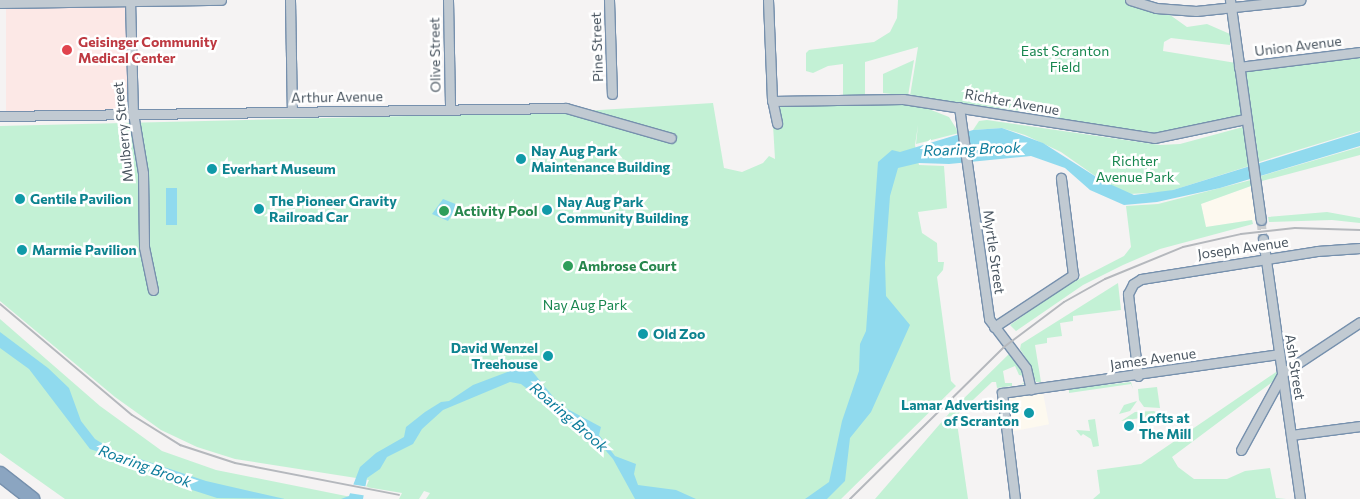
<!DOCTYPE html>
<style>
body{margin:0}
#map{position:relative;width:1360px;height:499px;overflow:hidden;background:#f5f3f3;font-family:Commissioner,sans-serif}
div>[style]{position:absolute}
.commercial>*{inset:0;background:#fdf9ef;transform-origin:0 0}
.medical>*{inset:0;background:#fce8e6;transform-origin:0 0}
.green>*{inset:0;background:#c3f1d5}
.water>*{inset:0;background:#90daee;transform-origin:0 0}
.pier>*{inset:0;background:#f5f3f3;transform-origin:0 0}
.stream>*{height:2px;margin:-1px;padding:0 1px;transform-origin:1px;border-radius:1px;background:#90daee}
.minor-tunnel>*{height:9px;margin-top:-4.5px;transform-origin:0;background:repeating-linear-gradient(90deg,#caccce 0 9px,transparent 0 13.5px)}
.roads{filter:drop-shadow(1px 0 #7690ad) drop-shadow(-1px 0 #7690ad) drop-shadow(0 1px #7690ad) drop-shadow(0 -1px #7690ad)}
.minor>*{height:9px;margin:-4.5px;padding:0 4.5px;transform-origin:4.5px;border-radius:4.5px;background:#c1cad2}
.highway>*{height:14px;margin:-7px;padding:0 7px;transform-origin:7px;border-radius:7px;background:#8ba5c1}
.rail>*{height:2px;margin:-1px;padding:0 1px;transform-origin:1px;border-radius:1px;background:#b5b8bd}
.dots>*{width:14px;height:14px;translate:-50% -50%;box-sizing:border-box;border:2px solid #fff;border-radius:50%}
span{translate:-50% -50%;white-space:nowrap;text-align:center;line-height:1.15;-webkit-text-stroke:5px #fff;paint-order:stroke}
.health-label{font-size:14px;color:#be3a42;font-weight:700}
.left{translate:0 -50%;text-align:left}
.street-label{font-size:14px;color:#4a5661}
.park-label{font-size:14px;color:#17864f}
.culture-label{font-size:14px;color:#0d838f;font-weight:700}
.right{translate:-100% -50%;text-align:right}
.leisure-label{font-size:14px;color:#27864d;font-weight:700}
.water-label{font-size:15px;color:#0c7c9b;font-style:italic}
</style>
<div id="map">
<div class="commercial">
<div style="clip-path:polygon(1251px 186px,1257px 223px,1252px 220px,1206px 227px,1201px 204px)"></div>
<div style="left:1042px;top:388px;width:37px;height:40px;rotate:79deg"></div>
</div>
<div class="medical">
<div style="left:6px;top:0;width:121px;height:113px"></div>
</div>
<div class="green">
<div style="clip-path:polygon(898px 0,1125px 0,1163px 10px,1187px 27px,1207px 24px,1230px 34px,1230px 45px,1171px 38px,1164px 42px,1163px 51px,1236px 63px,1244px 112px,1238px 117px,1147px 136px,1028px 112px,910px 96px,918px 47px,865px 62px,865px 96px,843px 96px,843px 64px,828px 66px,813px 73px,806px 71px,806px 53px,809px 50px,874px 42px,890px 32px,897px 18px)"></div>
<div style="clip-path:polygon(1360px 55px,1360px 131px,1259px 162px,1246px 72px)"></div>
<div style="clip-path:polygon(914px 60px,908px 96px,883px 93px,883px 74px)"></div>
<div style="clip-path:polygon(713px 103px,724px 168px,742px 172px,763px 163px,769px 156px,775px 159px,773px 125px,779px 105px,897px 103px,921px 106px,949px 117px,959px 133px,916px 144px,918px 125px,915px 145px,919px 165px,944px 166px,947px 208px,918px 212px,922px 233px,937px 243px,938px 262px,944px 262px,943px 270px,937px 277px,951px 381px,956px 386px,841px 499px,426px 499px,430px 493px,424px 491px,419px 499px,399px 499px,402px 493px,366px 487px,369px 480px,235px 459px,197px 447px,161px 430px,115px 397px,0 301px,0 126px,567px 112px)"></div>
<div style="clip-path:polygon(987px 120px,1160px 145px,1180px 144px,1243px 127px,1249px 166px,1167px 192px,1129px 194px,1101px 180px,1061px 152px,1025px 135px,1002px 128px,973px 130px,979px 121px)"></div>
<div style="clip-path:polygon(1360px 147px,1360px 155px,1262px 181px,1261px 176px)"></div>
<div style="clip-path:polygon(1251px 180px,1251px 186px,1201px 204px,1206px 227px,1252px 220px,1253px 224px,1160px 249px,1123px 265px,1083px 285px,1016px 331px,1010px 325px,1062px 288px,1124px 256px,1131px 247px,1126px 206px,1158px 204px)"></div>
<div style="clip-path:polygon(1327px 212px,1360px 218px,1360px 223px,1332px 220px,1269px 222px,1268px 217px)"></div>
<div style="clip-path:polygon(1118px 283px,1121px 310px,1073px 316px,1073px 321px,1060px 323px,1062px 336px,1047px 338px,1047px 343px,1035px 345px,1041px 382px,1036px 382px,1029px 363px,1020px 349px,1021px 344px)"></div>
<div style="clip-path:polygon(0 319px,100px 406px,162px 451px,216px 470px,361px 499px,65px 499px,0 453px)"></div>
<div style="clip-path:polygon(1010px 353px,1023px 370px,1027px 383px,1020px 385px,1025px 382px,1025px 376px,1019px 375px,1015px 366px,1003px 371px,1005px 383px,1012px 383px,1012px 386px,997px 388px,996px 382px,992px 382px,956px 416px,968px 499px,875px 499px,952px 410px)"></div>
<div style="clip-path:polygon(1279px 370px,1275px 380px,1172px 457px,1178px 467px,1194px 479px,1227px 479px,1245px 471px,1270px 468px,1276px 498px,1286px 499px,1093px 499px,1100px 493px,1097px 470px,1141px 464px)"></div>
<div style="clip-path:polygon(1131px 382px,1133px 389px,1131px 384px,1069px 393px,1069px 389px)"></div>
<div style="clip-path:polygon(1157px 387px,1160px 408px,1144px 407px,1139px 400px,1138px 389px)"></div>
<div style="clip-path:polygon(1137px 401px,1130px 411px,1119px 414px,1124px 405px)"></div>
<div style="clip-path:polygon(1154px 411px,1160px 415px,1121px 421px,1135px 412px)"></div>
<div style="clip-path:polygon(1095px 419px,1099px 446px,1093px 447px,1091px 439px,1083px 434px,1081px 436px,1076px 430px,1090px 431px,1088px 420px)"></div>
</div>
<div class="water">
<div style="clip-path:polygon(1002px 128px,1043px 143px,1101px 180px,1134px 195px,1173px 190px,1360px 132px,1360px 146px,1220px 188px,1157px 202px,1124px 205px,1090px 190px,1065px 168px,1031px 156px,949px 164px,919px 163px,898px 168px,890px 196px,885px 263px,886px 296px,910px 325px,871px 412px,850px 438px,845px 481px,827px 499px,805px 499px,829px 482px,842px 421px,859px 371px,860px 344px,866px 331px,878px 162px,892px 150px,900px 152px,973px 130px)"></div>
<div style="left:166px;top:188px;width:11px;height:37px"></div>
<div style="clip-path:polygon(443px 199px,458px 205px,448px 221px,432px 214px)"></div>
<div style="clip-path:polygon(0 332px,48px 368px,69px 388px,81px 421px,95px 439px,113px 450px,206px 481px,285px 499px,217px 498px,186px 488px,170px 476px,90px 449px,29px 369px,0 348px)"></div>
<div style="clip-path:polygon(518px 368px,532px 371px,560px 405px,601px 427px,599px 435px,615px 456px,636px 464px,634px 474px,638px 485px,676px 490px,696px 499px,635px 499px,613px 459px,600px 444px,560px 418px,539px 389px,534px 394px,521px 384px,510px 382px,443px 410px,422px 429px,413px 444px,387px 457px,380px 469px,367px 478px,363px 499px,341px 499px,349px 496px,360px 467px,376px 453px,404px 437px,406px 427px,425px 412px,441px 402px,449px 401px,473px 385px)"></div>
</div>
<div class="pier">
<div style="left:350px;top:484px;width:18px;height:9px;rotate:9deg"></div>
</div>
<div class="stream">
<div style="left:109px;top:455px;width:68px;rotate:19.8deg"></div>
</div>
<div class="minor-tunnel">
<div style="left:1261px;top:220px;width:19px;rotate:84deg"></div>
</div>
<div class="roads">
<div class="minor">
<div style="left:130px;top:0;width:113px;rotate:88.5deg"></div>
<div style="left:133px;top:113px;width:61px;rotate:80.5deg"></div>
<div style="left:143px;top:173px;width:74px;rotate:89.2deg"></div>
<div style="left:144px;top:247px;width:44px;rotate:78.2deg"></div>
<div style="left:290px;top:0;width:111px;rotate:89deg"></div>
<div style="left:448px;top:0;width:109px;rotate:88.9deg"></div>
<div style="left:609px;top:0;width:94px;rotate:88.2deg"></div>
<div style="left:768px;top:0;width:99px;rotate:87.7deg"></div>
<div style="left:772px;top:99px;width:25px;rotate:78deg"></div>
<div style="left:1130px;top:0;width:27px;rotate:17deg"></div>
<div style="left:1156px;top:8px;width:40px;rotate:4.3deg"></div>
<div style="left:1196px;top:11px;width:105px;rotate:-6deg"></div>
<div style="left:1230px;top:0;width:222px;rotate:82deg"></div>
<div style="left:0;top:3px;width:221px;rotate:-0.8deg"></div>
<div style="left:1239px;top:67px;width:122px;rotate:-7.1deg"></div>
<div style="left:772px;top:101px;width:131px;rotate:-0.9deg"></div>
<div style="left:903px;top:99px;width:254px;rotate:8.8deg"></div>
<div style="left:1154px;top:138px;width:93px;rotate:-11.8deg"></div>
<div style="left:959px;top:107px;width:214px;rotate:81.9deg"></div>
<div style="left:989px;top:319px;width:61px;rotate:52.9deg"></div>
<div style="left:1026px;top:368px;width:22px;rotate:77deg"></div>
<div style="left:0;top:116px;width:566px;rotate:-0.81deg"></div>
<div style="left:566px;top:108px;width:109px;rotate:15.9deg"></div>
<div style="left:1263px;top:239px;width:263px;rotate:81.9deg"></div>
<div style="left:994px;top:327px;width:95px;rotate:-33.4deg"></div>
<div style="left:1073px;top:275px;width:98px;rotate:-97.1deg"></div>
<div style="left:1138px;top:376px;width:83px;rotate:-97deg"></div>
<div style="left:1128px;top:294px;width:11px;rotate:-63deg"></div>
<div style="left:1133px;top:284px;width:9px;rotate:-32deg"></div>
<div style="left:1141px;top:279px;width:178px;rotate:-9deg"></div>
<div style="left:1317px;top:251px;width:43px;rotate:-4deg"></div>
<div style="left:1291px;top:435px;width:70px;rotate:-7.4deg"></div>
<div style="left:1241px;top:450px;width:88px;rotate:-61.4deg"></div>
<div style="left:1283px;top:373px;width:92px;rotate:-33.5deg"></div>
<div style="left:1015px;top:499px;width:107px;rotate:-97deg"></div>
<div style="left:1002px;top:393px;width:280px;rotate:-8deg"></div>
</div>
<div class="highway">
<div style="left:0;top:474px;width:41px;rotate:38deg"></div>
</div>
</div>
<div class="rail">
<div style="left:0;top:304px;width:172px;rotate:40.1deg"></div>
<div style="left:132px;top:415px;width:57px;rotate:32deg"></div>
<div style="left:180px;top:445px;width:58px;rotate:18.1deg"></div>
<div style="left:235px;top:463px;width:167px;rotate:11deg"></div>
<div style="left:850px;top:499px;width:216px;rotate:-44.6deg"></div>
<div style="left:1004px;top:347px;width:75px;rotate:-36.9deg"></div>
<div style="left:1064px;top:302px;width:47px;rotate:-29.3deg"></div>
<div style="left:1105px;top:279px;width:84px;rotate:-22.3deg"></div>
<div style="left:1183px;top:247px;width:59px;rotate:-12.6deg"></div>
<div style="left:1241px;top:234px;width:54px;rotate:-6.3deg"></div>
<div style="left:1295px;top:228px;width:65px;rotate:1.8deg"></div>
</div>
<div class="dots">
<div style="left:67px;top:50px;background:#e0444e"></div>
<div style="left:521px;top:159px;background:#0f9aa8"></div>
<div style="left:212px;top:169px;background:#0f9aa8"></div>
<div style="left:20px;top:199px;background:#0f9aa8"></div>
<div style="left:259px;top:209px;background:#0f9aa8"></div>
<div style="left:547px;top:210px;background:#0f9aa8"></div>
<div style="left:444px;top:211px;background:#2e9e5b"></div>
<div style="left:22px;top:250px;background:#0f9aa8"></div>
<div style="left:568px;top:266px;background:#2e9e5b"></div>
<div style="left:643px;top:334px;background:#0f9aa8"></div>
<div style="left:548px;top:356px;background:#0f9aa8"></div>
<div style="left:1029px;top:413px;background:#0f9aa8"></div>
<div style="left:1129px;top:426px;background:#0f9aa8"></div>
</div>
<div class="health-label">
<span class="left" style="left:78px;top:50px">Geisinger Community<br>Medical Center</span>
</div>
<div class="street-label">
<span style="left:1298px;top:46px;rotate:-7deg">Union Avenue</span>
<span style="left:597px;top:47px;rotate:-92deg">Pine Street</span>
<span style="left:435px;top:55px;rotate:-91deg">Olive Street</span>
<span style="left:337px;top:97px;rotate:-1deg">Arthur Avenue</span>
<span style="left:1012px;top:102px;rotate:10deg">Richter Avenue</span>
<span style="left:123px;top:132px;rotate:-96deg">Mulberry Street</span>
<span style="left:1243px;top:248px;rotate:-8deg">Joseph Avenue</span>
<span style="left:994px;top:252px;rotate:82deg">Myrtle Street</span>
<span style="left:1153px;top:359px;rotate:-8deg">James Avenue</span>
<span style="left:1295px;top:367px;rotate:81deg">Ash Street</span>
</div>
<div class="park-label">
<span style="left:1065px;top:59px">East Scranton<br>Field</span>
<span style="left:1135px;top:169px">Richter<br>Avenue Park</span>
<span style="left:585px;top:305px">Nay Aug Park</span>
</div>
<div class="culture-label">
<span class="left" style="left:531px;top:159px">Nay Aug Park<br>Maintenance Building</span>
<span class="left" style="left:222px;top:169px">Everhart Museum</span>
<span class="left" style="left:30px;top:199px">Gentile Pavilion</span>
<span class="left" style="left:269px;top:209px">The Pioneer Gravity<br>Railroad Car</span>
<span class="left" style="left:557px;top:210px">Nay Aug Park<br>Community Building</span>
<span class="left" style="left:32px;top:250px">Marmie Pavilion</span>
<span class="left" style="left:653px;top:334px">Old Zoo</span>
<span class="right" style="left:538px;top:356px">David Wenzel<br>Treehouse</span>
<span class="right" style="left:1019px;top:413px">Lamar Advertising<br>of Scranton</span>
<span class="left" style="left:1139px;top:426px">Lofts at<br>The Mill</span>
</div>
<div class="leisure-label">
<span class="left" style="left:454px;top:211px">Activity Pool</span>
<span class="left" style="left:578px;top:266px">Ambrose Court</span>
</div>
<div class="water-label">
<span style="left:972px;top:149px;rotate:-2deg">Roaring Brook</span>
<span style="left:569px;top:417px;rotate:41deg">Roaring Brook</span>
<span style="left:145px;top:466px;rotate:20deg">Roaring Brook</span>
</div>
</div>
